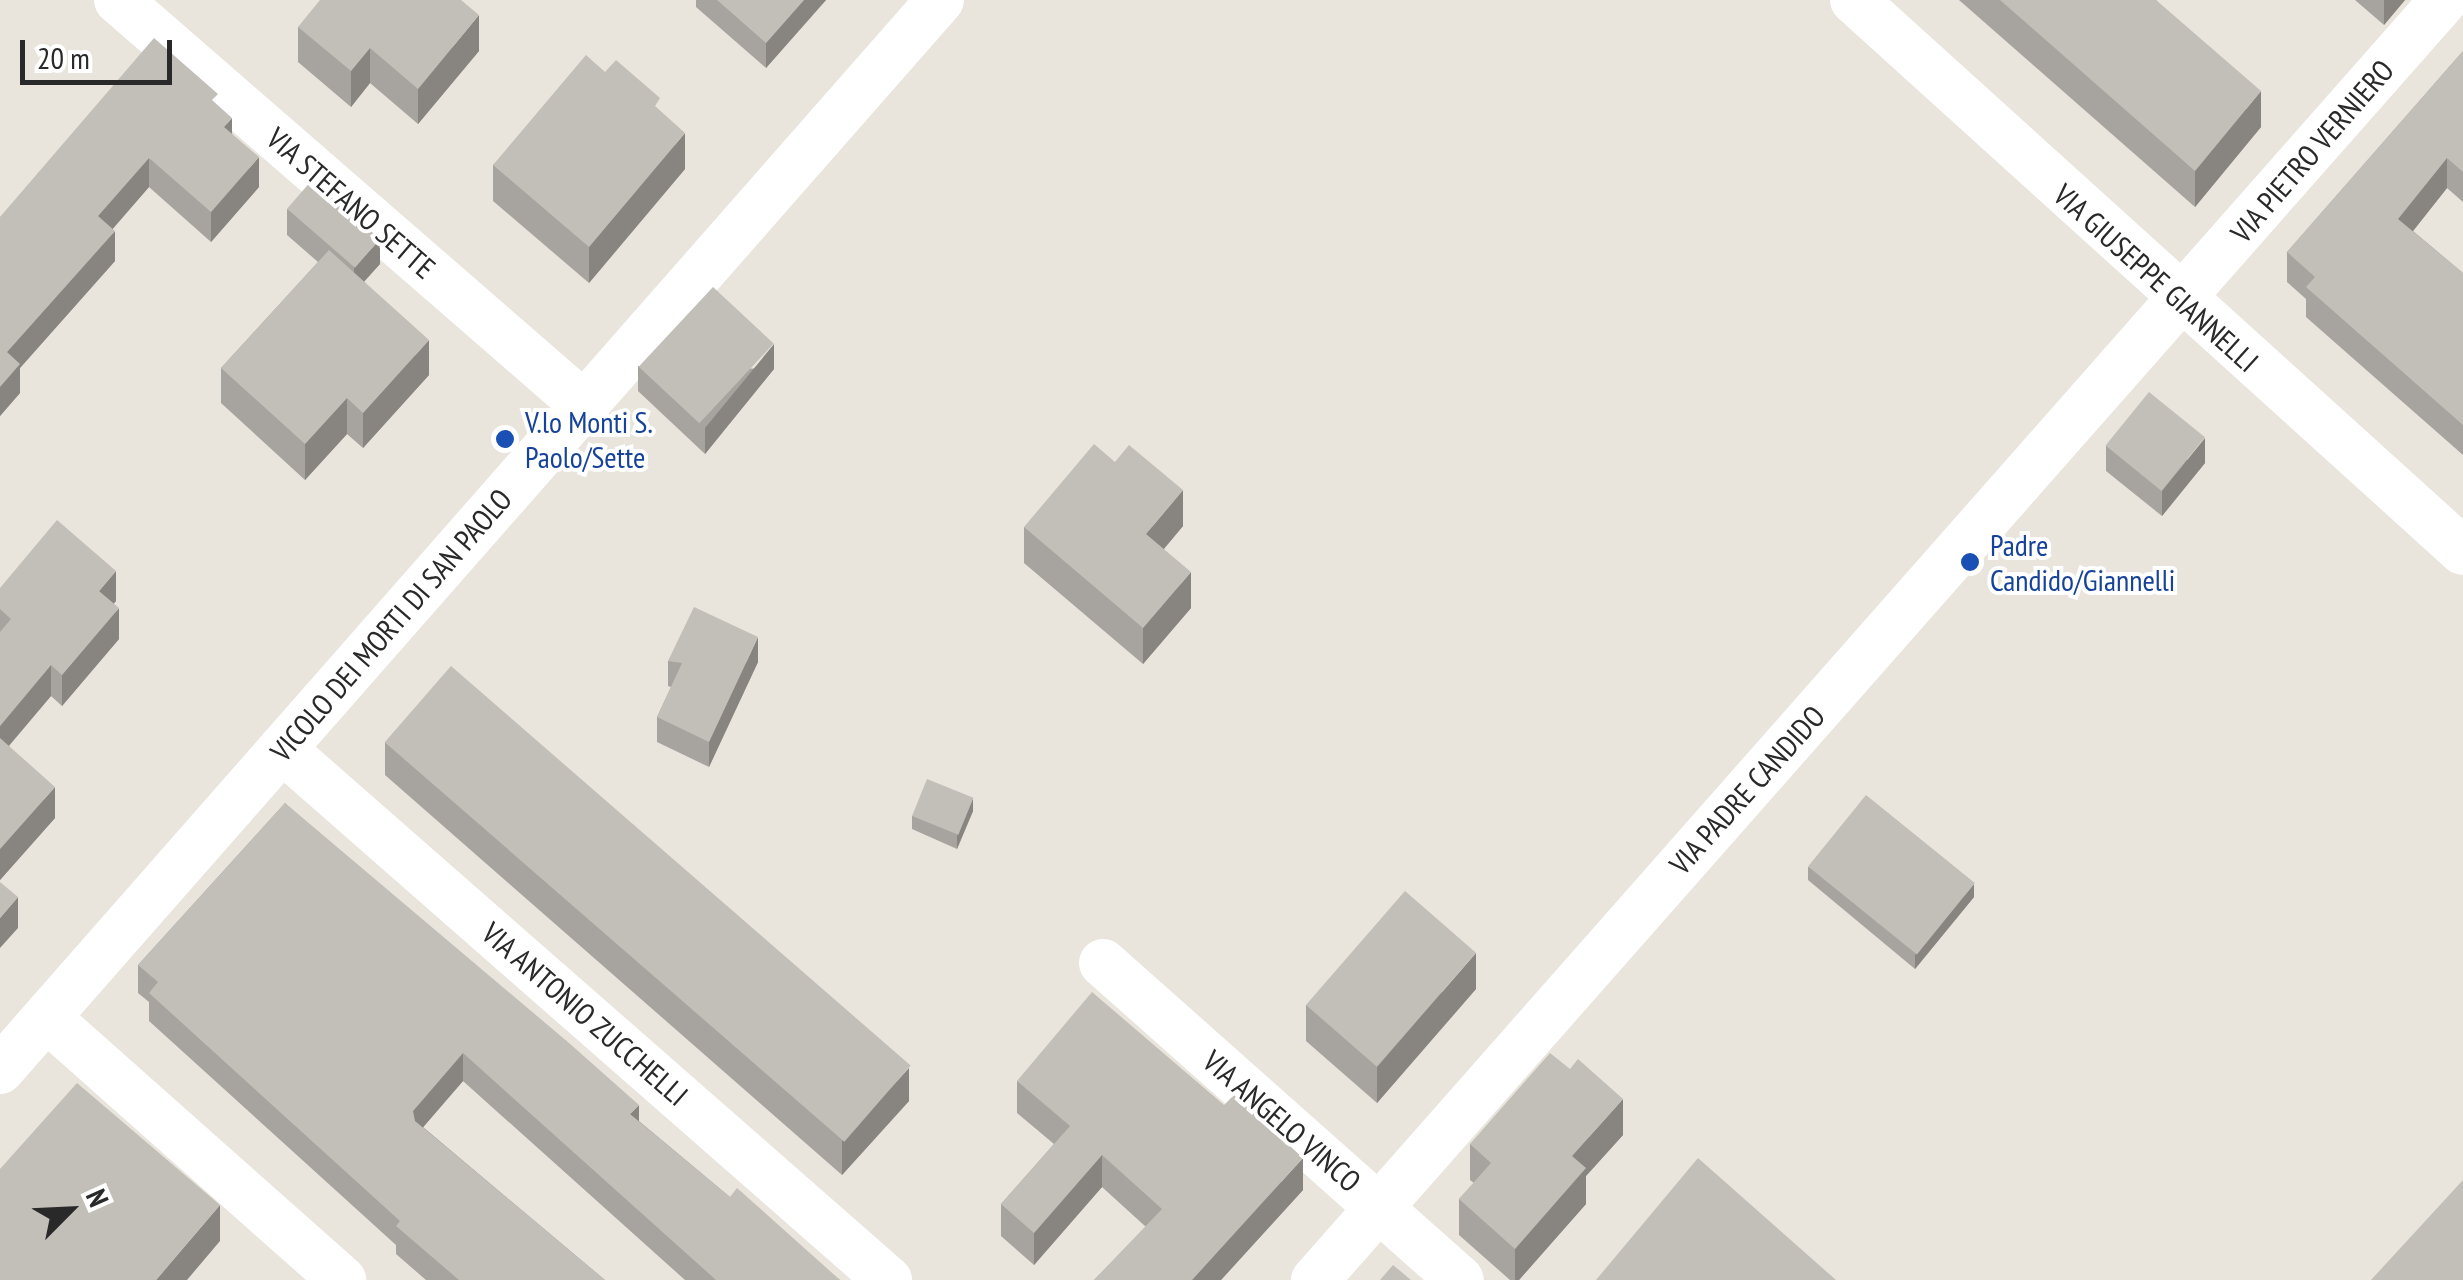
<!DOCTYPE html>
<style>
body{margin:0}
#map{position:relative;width:2463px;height:1280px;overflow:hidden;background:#e9e5dc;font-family:"PT Sans Narrow",sans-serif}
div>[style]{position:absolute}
.minor>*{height:48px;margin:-24px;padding:0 24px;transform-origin:24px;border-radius:24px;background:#fff}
.wall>*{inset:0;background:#a7a39e}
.shaded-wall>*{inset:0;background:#888581}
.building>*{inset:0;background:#c2beb8;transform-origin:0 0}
.dots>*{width:28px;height:28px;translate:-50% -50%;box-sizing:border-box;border:5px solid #fff;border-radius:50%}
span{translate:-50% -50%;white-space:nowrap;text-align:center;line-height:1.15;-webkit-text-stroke:8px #fff;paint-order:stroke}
.street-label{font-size:30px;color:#292929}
.transit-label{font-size:30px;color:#164399}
.left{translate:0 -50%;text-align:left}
.north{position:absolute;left:20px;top:1160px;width:100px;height:100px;-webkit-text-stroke:8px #fff;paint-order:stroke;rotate:66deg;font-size:28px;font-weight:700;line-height:40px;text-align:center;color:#292929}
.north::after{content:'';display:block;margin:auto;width:35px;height:45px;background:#292929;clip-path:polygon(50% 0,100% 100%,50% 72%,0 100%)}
.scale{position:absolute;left:20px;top:40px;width:152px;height:45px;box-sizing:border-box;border:5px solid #292929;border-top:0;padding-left:12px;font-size:30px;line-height:35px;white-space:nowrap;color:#292929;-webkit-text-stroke:8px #fff;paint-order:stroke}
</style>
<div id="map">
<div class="minor">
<div style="left:118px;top:0;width:619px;rotate:41deg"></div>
<div style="left:1854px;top:0;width:821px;rotate:42.14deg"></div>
<div style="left:282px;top:749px;width:806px;rotate:41.23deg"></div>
<div style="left:1103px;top:963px;width:477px;rotate:41.6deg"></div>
<div style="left:47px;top:1018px;width:395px;rotate:41.6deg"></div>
<div style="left:0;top:1070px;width:1424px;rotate:-48.7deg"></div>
<div style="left:1315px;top:1280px;width:1707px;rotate:-48.59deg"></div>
</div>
<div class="wall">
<div style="clip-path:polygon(696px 0,826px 0,766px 68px,696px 7px)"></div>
<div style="clip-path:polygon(1959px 0,2156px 0,2261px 127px,2195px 207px)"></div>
<div style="clip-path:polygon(2355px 0,2405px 0,2384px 25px)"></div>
<div style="clip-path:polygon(298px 27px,479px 51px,418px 124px,370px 83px,351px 107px,298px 62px)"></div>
<div style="clip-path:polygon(2463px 51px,2463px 202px,2447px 188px,2413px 231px,2463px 273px,2463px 455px,2306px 317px,2306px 299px,2287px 282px,2287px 252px)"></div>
<div style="clip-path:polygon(605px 72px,660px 111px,685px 169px,589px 283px,493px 201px,493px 165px)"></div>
<div style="clip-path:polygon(218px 106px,259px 187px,211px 242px,149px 187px,112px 229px,115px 261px,20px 368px,20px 393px,0 416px,0 217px)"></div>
<div style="clip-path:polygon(287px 209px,380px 264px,364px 281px,429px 375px,363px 448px,347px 434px,305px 480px,221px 403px,221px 368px,318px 262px,287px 235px)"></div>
<div style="clip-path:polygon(638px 366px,774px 369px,705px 454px,638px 391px)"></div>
<div style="clip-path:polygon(2106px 446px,2205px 463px,2162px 516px,2106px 471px)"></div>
<div style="clip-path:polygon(1183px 526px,1164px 549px,1191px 608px,1143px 664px,1024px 563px,1024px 527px)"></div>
<div style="clip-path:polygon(0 588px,116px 601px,114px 603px,119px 639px,62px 706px,51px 696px,9px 746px,55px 818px,0 880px)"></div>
<div style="clip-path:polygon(668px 661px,758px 662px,709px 767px,657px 742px,657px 717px,671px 687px,668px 686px)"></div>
<div style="clip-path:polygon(385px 742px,909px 1101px,842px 1175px,385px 775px)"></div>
<div style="clip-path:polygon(285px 803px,639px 1121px,730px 1197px,840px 1280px,685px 1280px,463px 1081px,423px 1127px,605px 1280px,426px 1280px,396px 1254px,396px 1245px,149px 1021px,149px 1002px,138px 993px,138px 965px)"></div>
<div style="clip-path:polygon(973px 811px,957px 849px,912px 829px,912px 816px)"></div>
<div style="clip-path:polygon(1808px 867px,1974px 897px,1915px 969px,1808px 880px)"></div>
<div style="clip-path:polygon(1476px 989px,1377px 1103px,1306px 1041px,1306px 1005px)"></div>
<div style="clip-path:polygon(1017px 1081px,1303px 1190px,1221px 1280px,1094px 1280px,1146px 1227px,1102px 1187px,1034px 1265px,1001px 1236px,1001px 1204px,1054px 1144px,1017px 1113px)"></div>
<div style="clip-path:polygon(1623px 1135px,1586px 1176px,1586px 1204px,1519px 1280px,1510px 1280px,1459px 1235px,1459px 1199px,1474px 1183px,1470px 1180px,1470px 1144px)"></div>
</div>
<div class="shaded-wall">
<div style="clip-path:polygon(804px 0,826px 0,766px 68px,766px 43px)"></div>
<div style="clip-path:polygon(2384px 0,2405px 0,2384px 25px)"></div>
<div style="clip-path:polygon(479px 15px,479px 51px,418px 124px,418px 89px)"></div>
<div style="clip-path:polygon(370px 48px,370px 83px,351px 107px,351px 71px)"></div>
<div style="clip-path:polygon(2261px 91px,2261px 127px,2195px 207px,2195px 171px)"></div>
<div style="clip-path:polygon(232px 118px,232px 148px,224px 127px)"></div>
<div style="clip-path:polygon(685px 133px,685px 169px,589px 283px,589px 247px)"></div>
<div style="clip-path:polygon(259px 157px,259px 187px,211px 242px,211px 212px)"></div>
<div style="clip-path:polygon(149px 158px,149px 187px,98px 246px,98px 216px)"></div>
<div style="clip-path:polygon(2447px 158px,2447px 188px,2398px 250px,2398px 219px)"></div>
<div style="clip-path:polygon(115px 231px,115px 261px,20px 368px,20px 393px,0 416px,0 387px,7px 352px)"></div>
<div style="clip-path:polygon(380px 239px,380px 264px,354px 293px,354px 268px)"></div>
<div style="clip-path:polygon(429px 340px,429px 375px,363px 448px,363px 413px)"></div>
<div style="clip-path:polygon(774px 344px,774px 369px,705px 454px,705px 428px)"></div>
<div style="clip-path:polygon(347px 398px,347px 434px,305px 480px,305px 444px)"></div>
<div style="clip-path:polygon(2205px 438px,2205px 463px,2162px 516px,2162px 491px)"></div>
<div style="clip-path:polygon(1183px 490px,1183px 526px,1146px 570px,1146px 534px)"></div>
<div style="clip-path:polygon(116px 571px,116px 601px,99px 621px,99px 591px)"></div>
<div style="clip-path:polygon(1191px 572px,1191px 608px,1143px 664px,1143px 628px)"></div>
<div style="clip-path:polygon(119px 608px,119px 639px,62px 706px,62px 675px)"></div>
<div style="clip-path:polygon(758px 637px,758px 662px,709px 767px,709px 742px)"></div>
<div style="clip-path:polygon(51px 665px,51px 696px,0 756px,0 726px)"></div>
<div style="clip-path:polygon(55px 787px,55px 818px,0 880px,0 849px)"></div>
<div style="clip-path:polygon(973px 798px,973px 811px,957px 849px,957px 836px)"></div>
<div style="clip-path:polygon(1974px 884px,1974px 897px,1915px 969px,1915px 955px)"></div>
<div style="clip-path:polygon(18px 897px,18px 928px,0 948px,0 918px)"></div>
<div style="clip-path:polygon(1476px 953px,1476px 989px,1377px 1103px,1377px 1067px)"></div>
<div style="clip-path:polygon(463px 1053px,463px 1081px,413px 1139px,413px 1111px)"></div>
<div style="clip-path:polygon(909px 1068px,909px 1101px,842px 1175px,842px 1141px)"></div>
<div style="clip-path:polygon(1623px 1099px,1623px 1135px,1586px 1176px,1586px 1204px,1519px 1280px,1515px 1280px,1515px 1249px,1572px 1156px)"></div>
<div style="clip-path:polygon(639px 1105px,639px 1133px,630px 1114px)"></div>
<div style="clip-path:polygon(1102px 1155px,1102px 1187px,1034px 1265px,1034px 1233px)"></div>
<div style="clip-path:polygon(1303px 1158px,1303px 1190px,1221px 1280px,1192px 1280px)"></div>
<div style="clip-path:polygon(220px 1205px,220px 1241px,187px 1280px,156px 1280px)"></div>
</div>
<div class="building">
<div style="clip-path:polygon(320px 0,461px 0,479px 15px,418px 89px,370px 48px,351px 71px,298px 27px)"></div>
<div style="clip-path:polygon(717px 0,804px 0,766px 43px)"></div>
<div style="clip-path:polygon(2000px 0,2156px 0,2261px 91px,2195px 171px)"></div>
<div style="clip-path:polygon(154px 38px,218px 94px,212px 100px,232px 118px,224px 127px,259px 157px,211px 212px,149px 158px,98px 216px,115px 231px,7px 352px,20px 364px,0 387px,0 217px)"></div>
<div style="clip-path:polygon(2463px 51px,2463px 172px,2447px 158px,2398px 219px,2463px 273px,2463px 425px,2306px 287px,2315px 277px,2287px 252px)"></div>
<div style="clip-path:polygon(586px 55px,605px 72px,616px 60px,660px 98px,655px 106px,685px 133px,589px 247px,493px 165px)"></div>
<div style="left:312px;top:180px;width:90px;height:38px;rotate:41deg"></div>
<div style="clip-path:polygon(329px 250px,429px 340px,363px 413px,347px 398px,305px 444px,221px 368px)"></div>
<div style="left:713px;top:287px;width:83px;height:109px;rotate:43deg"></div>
<div style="left:2149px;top:392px;width:72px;height:69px;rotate:39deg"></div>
<div style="clip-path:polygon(1094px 444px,1115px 462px,1129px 445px,1183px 490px,1146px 534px,1191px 572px,1143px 628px,1024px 527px)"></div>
<div style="clip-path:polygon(57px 520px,116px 571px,99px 591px,119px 608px,62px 675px,51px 665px,0 726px,0 632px,11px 619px,0 609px,0 588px)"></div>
<div style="clip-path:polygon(694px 607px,758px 637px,709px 742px,657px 717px,682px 663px,668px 661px)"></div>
<div style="left:451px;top:666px;width:609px;height:101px;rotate:41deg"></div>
<div style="clip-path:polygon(0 738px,55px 787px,0 849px)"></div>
<div style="left:927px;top:779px;width:50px;height:40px;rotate:22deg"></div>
<div style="left:1866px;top:795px;width:140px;height:92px;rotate:39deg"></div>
<div style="clip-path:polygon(285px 803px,569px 1043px,639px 1105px,630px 1114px,730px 1197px,737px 1188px,840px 1280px,716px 1280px,463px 1053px,413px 1111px,415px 1121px,605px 1280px,459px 1280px,396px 1226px,400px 1221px,149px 993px,158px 982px,138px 965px)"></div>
<div style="clip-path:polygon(0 882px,18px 897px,0 918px)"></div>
<div style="left:1405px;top:891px;width:94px;height:151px;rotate:41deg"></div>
<div style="clip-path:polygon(1092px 992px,1224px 1105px,1234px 1095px,1303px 1158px,1192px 1280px,1094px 1280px,1162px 1209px,1102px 1155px,1034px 1233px,1001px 1204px,1070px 1126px,1017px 1081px)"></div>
<div style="clip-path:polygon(1550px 1053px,1570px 1069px,1578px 1059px,1623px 1099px,1572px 1156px,1586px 1168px,1515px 1249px,1459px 1199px,1491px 1163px,1470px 1144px)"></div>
<div style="clip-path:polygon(77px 1083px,220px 1205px,156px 1280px,0 1280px,0 1169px)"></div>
<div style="clip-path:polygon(1698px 1158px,1836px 1280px,1596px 1280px)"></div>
<div style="clip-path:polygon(2463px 1180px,2463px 1280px,2371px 1280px)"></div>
<div style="clip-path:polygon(1393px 1265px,1411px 1280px,1380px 1280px)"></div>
</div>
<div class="dots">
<div style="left:505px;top:439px;background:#1a4fb4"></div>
<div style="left:1970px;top:562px;background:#1a4fb4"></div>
</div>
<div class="street-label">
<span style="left:2312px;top:151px;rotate:-49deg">VIA PIETRO VERNIERO</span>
<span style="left:351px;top:203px;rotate:41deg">VIA STEFANO SETTE</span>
<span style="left:2156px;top:278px;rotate:42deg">VIA GIUSEPPE GIANNELLI</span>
<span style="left:391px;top:625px;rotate:-49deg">VICOLO DEI MORTI DI SAN PAOLO</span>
<span style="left:1747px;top:790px;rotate:-48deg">VIA PADRE CANDIDO</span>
<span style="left:585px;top:1014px;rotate:41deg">VIA ANTONIO ZUCCHELLI</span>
<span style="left:1282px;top:1121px;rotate:41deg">VIA ANGELO VINCO</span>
</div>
<div class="transit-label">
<span class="left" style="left:525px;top:439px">V.lo Monti S.<br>Paolo/Sette</span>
<span class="left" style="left:1990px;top:562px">Padre<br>Candido/Giannelli</span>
</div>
<div class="north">N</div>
<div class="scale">20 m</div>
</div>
